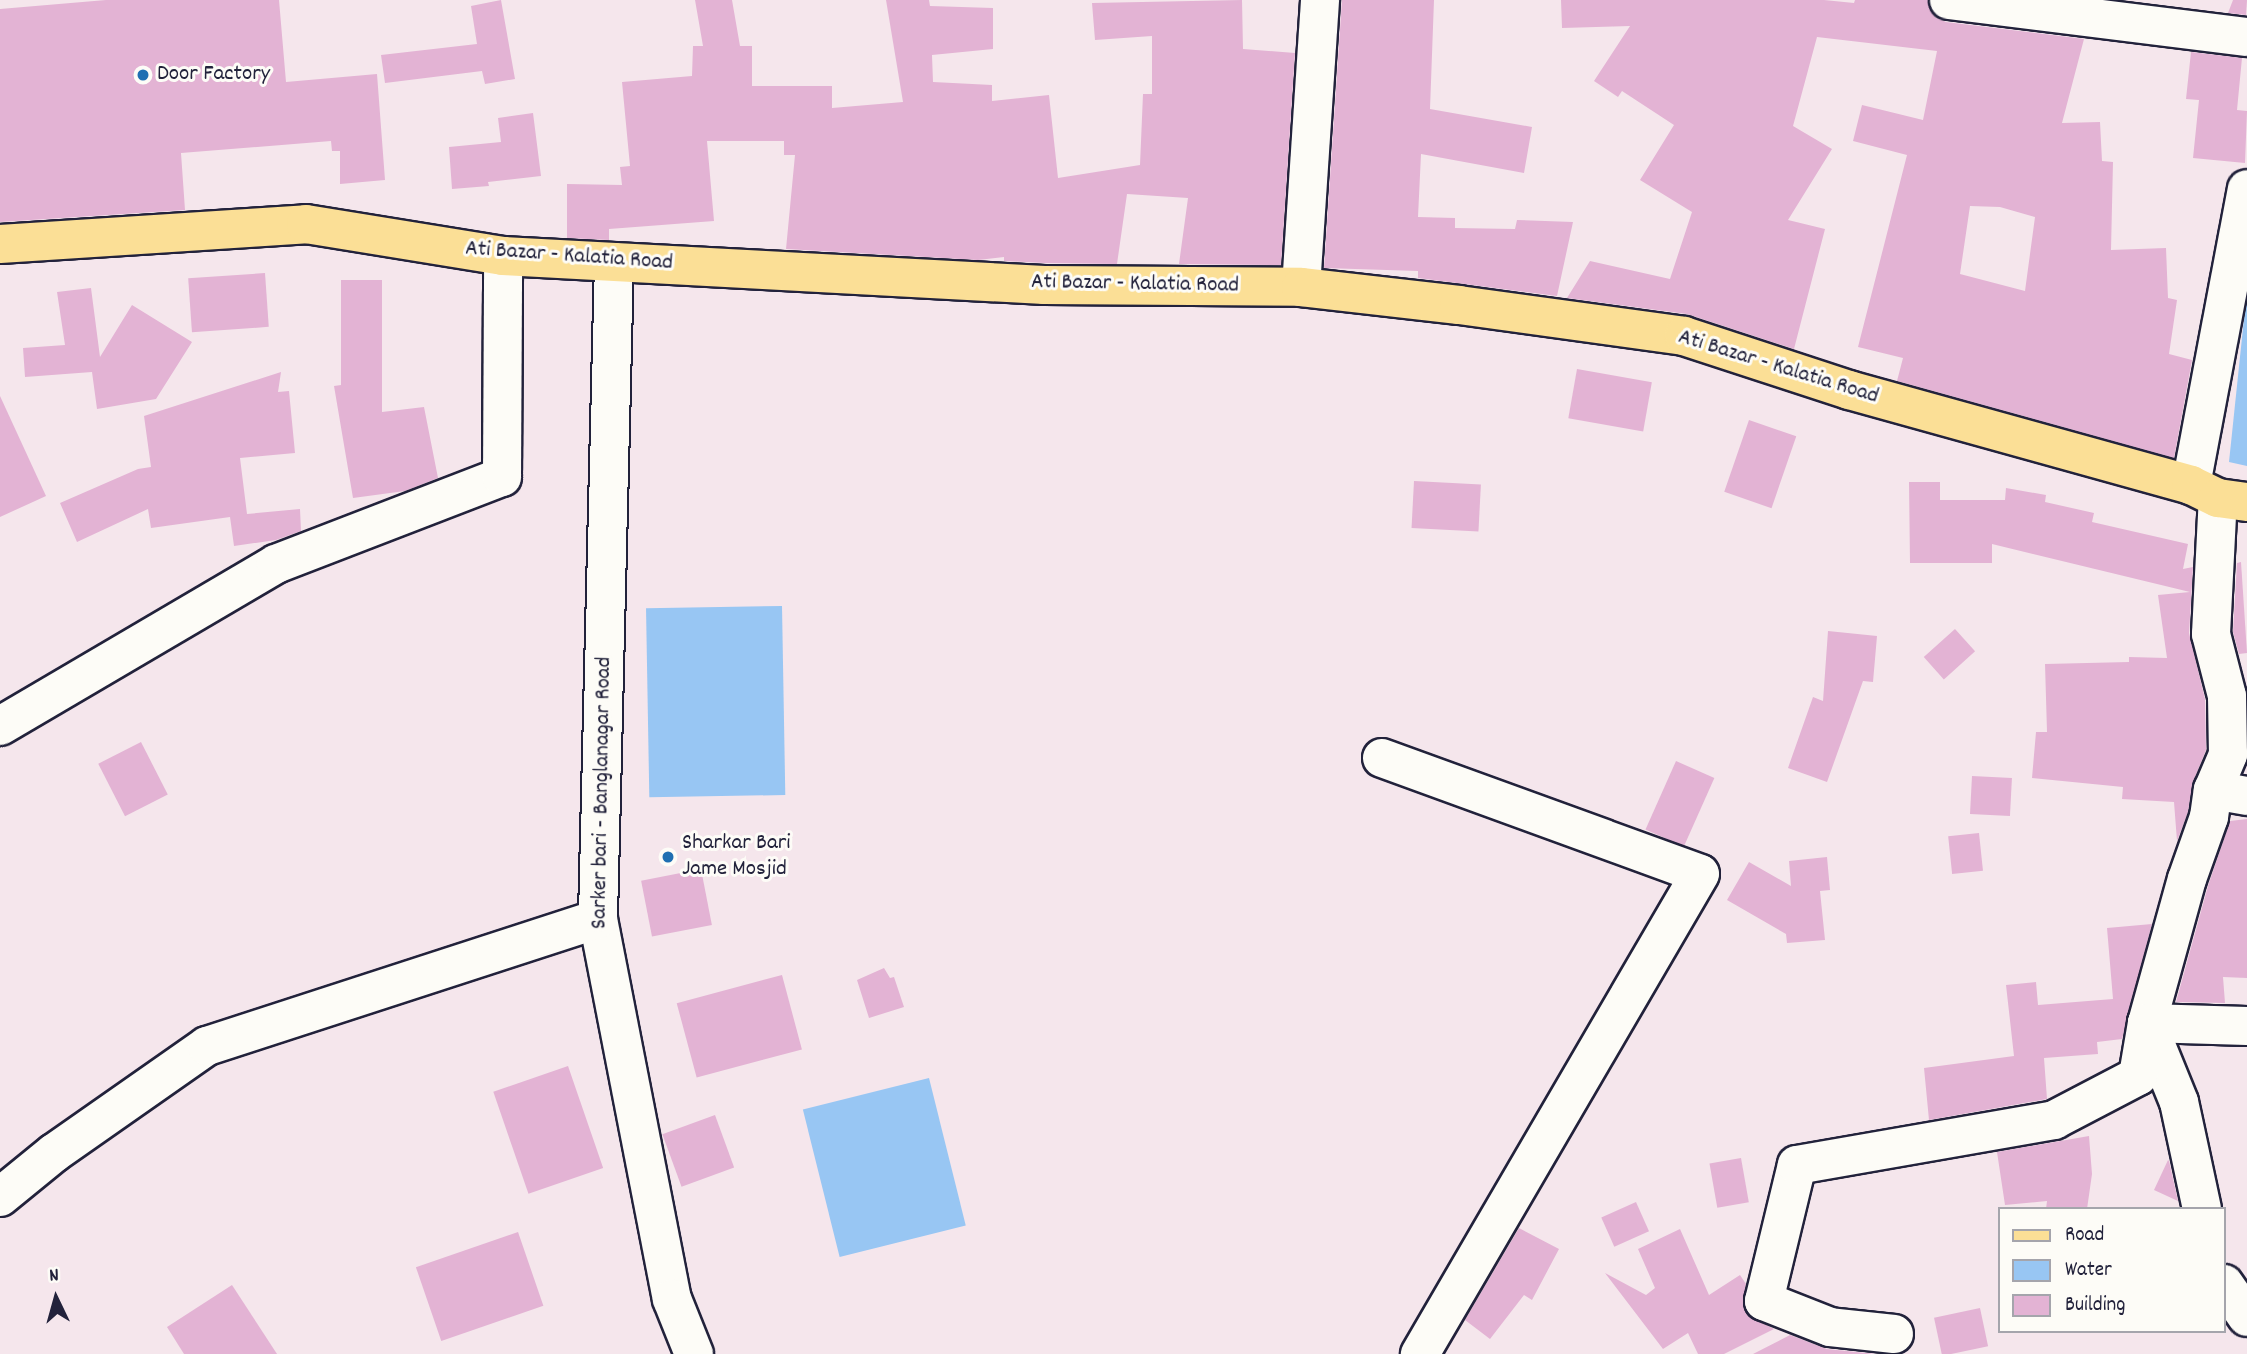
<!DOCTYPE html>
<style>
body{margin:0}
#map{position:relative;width:2247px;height:1354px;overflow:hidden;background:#f5e6ec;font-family:Dekko,sans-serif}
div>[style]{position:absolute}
.water>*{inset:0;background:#98c6f3;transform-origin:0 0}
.building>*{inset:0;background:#e3b3d4;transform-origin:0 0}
.roads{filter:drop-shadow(2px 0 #22223b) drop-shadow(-2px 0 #22223b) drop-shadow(0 2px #22223b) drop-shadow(0 -2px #22223b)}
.minor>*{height:38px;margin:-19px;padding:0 19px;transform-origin:19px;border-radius:19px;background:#fdfcf7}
.major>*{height:38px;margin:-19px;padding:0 19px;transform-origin:19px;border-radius:19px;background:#fbdf96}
.dots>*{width:19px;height:19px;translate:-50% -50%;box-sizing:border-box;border:4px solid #fdfcf7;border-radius:50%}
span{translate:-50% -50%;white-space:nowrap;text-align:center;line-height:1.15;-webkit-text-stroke:6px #fdfcf7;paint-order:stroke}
.poi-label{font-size:23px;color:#22223b}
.left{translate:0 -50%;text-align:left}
.street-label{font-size:23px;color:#22223b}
.legend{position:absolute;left:1998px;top:1207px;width:228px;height:126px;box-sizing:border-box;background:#fdfcf7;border:2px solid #a5a5ac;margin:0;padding:9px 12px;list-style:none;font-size:21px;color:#22223b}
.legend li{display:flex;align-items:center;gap:14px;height:35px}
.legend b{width:35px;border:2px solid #a5a5ac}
.north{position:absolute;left:21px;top:1263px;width:70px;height:70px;-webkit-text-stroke:5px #fdfcf7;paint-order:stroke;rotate:355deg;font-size:19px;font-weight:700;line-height:28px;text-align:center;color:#22223b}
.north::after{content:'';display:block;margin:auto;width:24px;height:32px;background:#22223b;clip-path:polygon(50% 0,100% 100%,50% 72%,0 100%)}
</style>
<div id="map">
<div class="water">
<div style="clip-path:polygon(2247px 290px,2247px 466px,2229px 462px)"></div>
<div style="left:782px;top:606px;width:189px;height:136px;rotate:89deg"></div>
<div style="left:929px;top:1078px;width:152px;height:130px;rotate:76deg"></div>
</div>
<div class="building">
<div style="clip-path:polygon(106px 0,279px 0,286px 82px,377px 74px,385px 180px,340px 184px,340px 151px,332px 151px,331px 141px,181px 153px,185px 210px,0 222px,0 9px)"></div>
<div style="clip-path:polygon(501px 0,515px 79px,485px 84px,482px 71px,385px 83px,381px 55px,477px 44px,471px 6px)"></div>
<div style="clip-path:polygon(695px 0,732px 0,740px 46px,752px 46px,752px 86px,832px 86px,832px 108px,903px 102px,886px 0,929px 0,930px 6px,993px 8px,993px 49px,932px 55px,933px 82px,992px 85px,992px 101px,1049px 95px,1058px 178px,1140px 165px,1143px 94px,1152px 94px,1152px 36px,1095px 40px,1092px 3px,1242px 0,1243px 49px,1295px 53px,1281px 265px,1179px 264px,1188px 198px,1127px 194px,1117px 264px,1045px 263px,1004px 261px,1004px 257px,978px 260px,786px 249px,795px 155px,784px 155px,784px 141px,707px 141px,714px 221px,609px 229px,609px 240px,567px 238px,567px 184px,622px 185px,620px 167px,630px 166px,622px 82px,692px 76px,693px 46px,703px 46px)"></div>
<div style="clip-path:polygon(1342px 0,1434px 0,1430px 109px,1532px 127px,1524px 173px,1421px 154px,1418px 217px,1455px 218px,1455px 228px,1515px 229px,1517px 220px,1573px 222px,1557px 296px,1418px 278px,1418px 271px,1324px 268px)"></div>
<div style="clip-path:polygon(evenodd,1561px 0,1824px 0,1854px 3px,1855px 0,1928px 0,1935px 17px,1946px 22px,2084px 39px,2062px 123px,2100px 122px,2102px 161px,2113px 162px,2111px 250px,2166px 248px,2168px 298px,2177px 300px,2169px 354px,2192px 360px,2174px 458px,1897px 381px,1903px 358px,1858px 347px,1907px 155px,1853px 141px,1862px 105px,1923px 120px,1937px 51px,1817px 37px,1793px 126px,1832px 149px,1788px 220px,1825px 229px,1794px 349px,1687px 314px,1567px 298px,1590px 261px,1670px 279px,1692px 212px,1640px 180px,1674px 125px,1622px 91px,1618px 97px,1594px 81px,1630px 26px,1562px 28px,1561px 0,1970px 206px,2000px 207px,2035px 217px,2025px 291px,1960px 274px,1970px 206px)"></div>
<div style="clip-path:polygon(2233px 0,2247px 0,2246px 15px,2228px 13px)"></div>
<div style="clip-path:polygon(2191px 52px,2242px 58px,2237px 110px,2247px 111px,2245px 163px,2193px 158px,2199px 100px,2186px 99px)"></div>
<div style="clip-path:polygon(533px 113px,541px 176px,488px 182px,489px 186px,452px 189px,449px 147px,501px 142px,498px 118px)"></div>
<div style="left:265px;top:273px;width:54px;height:77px;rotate:86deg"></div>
<div style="clip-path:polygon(341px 280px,382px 280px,382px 412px,424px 407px,438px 478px,405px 491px,353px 498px,334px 386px,341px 385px)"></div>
<div style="clip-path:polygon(91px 288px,100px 357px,132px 305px,192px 342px,156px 399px,97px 409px,92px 372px,25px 377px,23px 348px,65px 345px,57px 292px)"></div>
<div style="left:1577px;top:369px;width:76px;height:50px;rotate:10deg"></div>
<div style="clip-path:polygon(281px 372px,278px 392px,289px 391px,295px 453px,240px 458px,247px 514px,300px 509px,301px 531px,276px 540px,234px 546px,230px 517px,151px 528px,148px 509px,77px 542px,60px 503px,138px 469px,151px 467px,144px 416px)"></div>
<div style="clip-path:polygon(0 396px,46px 496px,0 517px)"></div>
<div style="left:1749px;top:420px;width:50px;height:76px;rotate:19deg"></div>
<div style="left:1414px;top:481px;width:67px;height:47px;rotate:3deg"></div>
<div style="clip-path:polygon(1909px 482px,1940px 482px,1940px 500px,2005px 500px,2006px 488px,2046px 495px,2045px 502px,2094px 513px,2092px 522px,2188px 544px,2183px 569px,2193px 567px,2189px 633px,2205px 699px,2206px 750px,2193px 782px,2188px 812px,2177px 841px,2174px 802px,2122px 799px,2123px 787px,2032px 778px,2036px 732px,2047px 732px,2045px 664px,2129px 662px,2129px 657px,2167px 658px,2158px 595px,2190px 592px,1992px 544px,1992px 563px,1910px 563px)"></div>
<div style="clip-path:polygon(2241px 562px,2247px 653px,2239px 654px,2233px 632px,2237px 563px)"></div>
<div style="left:1955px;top:629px;width:30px;height:42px;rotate:48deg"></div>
<div style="clip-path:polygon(1828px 631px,1877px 636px,1873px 682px,1863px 681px,1827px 782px,1788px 768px,1813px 697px,1823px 701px)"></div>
<div style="left:141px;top:742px;width:59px;height:48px;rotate:63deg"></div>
<div style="left:1676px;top:761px;width:42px;height:75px;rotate:24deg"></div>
<div style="left:1972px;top:776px;width:40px;height:38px;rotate:3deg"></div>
<div style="clip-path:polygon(2247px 819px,2247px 978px,2223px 977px,2225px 1003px,2176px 1002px,2208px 886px,2230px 821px)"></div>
<div style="left:1979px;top:833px;width:38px;height:31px;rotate:84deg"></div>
<div style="clip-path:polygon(1827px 857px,1830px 890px,1820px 891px,1825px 940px,1787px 943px,1786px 934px,1727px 900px,1749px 862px,1791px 886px,1789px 861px)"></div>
<div style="left:701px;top:869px;width:57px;height:61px;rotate:79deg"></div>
<div style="clip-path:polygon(2152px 924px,2122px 1039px,2097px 1042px,2098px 1054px,2044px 1058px,2047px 1099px,1929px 1120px,1924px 1068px,2014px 1056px,2006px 985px,2036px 982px,2038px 1005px,2113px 999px,2107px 928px)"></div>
<div style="clip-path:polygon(884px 968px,890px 978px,894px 977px,904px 1007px,869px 1018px,857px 980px)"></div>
<div style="left:782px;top:975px;width:77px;height:109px;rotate:75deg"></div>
<div style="left:568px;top:1066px;width:108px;height:79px;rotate:71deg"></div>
<div style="left:715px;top:1115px;width:56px;height:56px;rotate:70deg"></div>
<div style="clip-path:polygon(2089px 1136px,2092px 1174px,2087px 1209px,2046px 1209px,2047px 1201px,2005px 1205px,1997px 1152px)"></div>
<div style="left:1741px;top:1158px;width:45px;height:32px;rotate:80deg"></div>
<div style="clip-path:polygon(2168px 1160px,2169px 1161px,2178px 1201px,2154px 1190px)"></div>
<div style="left:1636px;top:1202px;width:32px;height:38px;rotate:66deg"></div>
<div style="clip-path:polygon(1519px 1228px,1559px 1249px,1532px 1300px,1524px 1295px,1490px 1339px,1465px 1320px)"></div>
<div style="clip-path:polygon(1680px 1229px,1709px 1295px,1740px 1275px,1746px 1284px,1743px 1306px,1747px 1315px,1774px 1329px,1724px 1354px,1698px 1354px,1688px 1333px,1663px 1349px,1605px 1273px,1646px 1295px,1655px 1288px,1638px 1249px)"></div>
<div style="left:518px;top:1232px;width:78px;height:108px;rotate:71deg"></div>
<div style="clip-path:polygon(232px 1285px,277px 1354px,184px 1354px,167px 1327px)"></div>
<div style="left:1980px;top:1308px;width:39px;height:47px;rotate:78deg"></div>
<div style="clip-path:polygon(1790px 1335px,1827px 1349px,1876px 1354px,1753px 1354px)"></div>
</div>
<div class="roads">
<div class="minor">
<div style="left:1949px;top:0;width:300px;rotate:7.1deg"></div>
<div style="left:614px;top:262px;width:657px;rotate:91.4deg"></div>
<div style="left:598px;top:919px;width:387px;rotate:79deg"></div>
<div style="left:672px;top:1299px;width:59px;rotate:68.2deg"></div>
<div style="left:1301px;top:287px;width:288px;rotate:-86.2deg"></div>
<div style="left:2191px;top:485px;width:301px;rotate:-79.3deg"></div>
<div style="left:0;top:726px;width:320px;rotate:-30.4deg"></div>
<div style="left:276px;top:564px;width:242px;rotate:-21.1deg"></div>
<div style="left:502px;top:477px;width:221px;rotate:-89.7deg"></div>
<div style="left:1382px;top:758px;width:338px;rotate:20deg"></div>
<div style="left:1700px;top:874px;width:556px;rotate:120.26deg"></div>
<div style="left:2213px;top:790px;width:35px;rotate:10deg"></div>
<div style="left:0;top:1197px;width:70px;rotate:-39.2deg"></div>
<div style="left:54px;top:1153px;width:187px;rotate:-35deg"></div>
<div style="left:207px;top:1046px;width:411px;rotate:-18deg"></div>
<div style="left:2202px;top:1209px;width:109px;rotate:-102.1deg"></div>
<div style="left:2179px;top:1102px;width:85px;rotate:-112.1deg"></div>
<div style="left:2147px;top:1023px;width:149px;rotate:-74.5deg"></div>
<div style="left:2187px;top:879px;width:66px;rotate:-70.5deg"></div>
<div style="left:2209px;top:817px;width:27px;rotate:-82deg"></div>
<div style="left:2213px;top:790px;width:39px;rotate:-67deg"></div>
<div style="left:2228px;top:754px;width:58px;rotate:-91deg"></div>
<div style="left:2227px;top:696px;width:64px;rotate:-104.5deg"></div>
<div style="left:2211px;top:634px;width:136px;rotate:-87.1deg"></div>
<div style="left:2224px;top:1284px;width:40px;rotate:55.1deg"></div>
<div style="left:1894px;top:1334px;width:64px;rotate:-173.8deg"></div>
<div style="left:1830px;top:1327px;width:71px;rotate:-158.5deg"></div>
<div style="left:1764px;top:1301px;width:140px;rotate:-76.4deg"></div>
<div style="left:1797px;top:1165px;width:261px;rotate:-9.9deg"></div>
<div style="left:2054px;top:1120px;width:95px;rotate:-27.6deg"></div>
<div style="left:2138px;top:1076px;width:54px;rotate:-80.4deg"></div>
<div style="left:2147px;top:1023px;width:100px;rotate:1.7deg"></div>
</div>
<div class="major">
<div style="left:0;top:244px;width:307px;rotate:-3.7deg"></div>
<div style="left:306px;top:224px;width:200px;rotate:9.2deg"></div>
<div style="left:503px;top:256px;width:542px;rotate:3.07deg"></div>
<div style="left:1044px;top:285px;width:257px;rotate:0.4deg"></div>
<div style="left:1301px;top:287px;width:159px;rotate:6.5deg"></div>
<div style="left:1459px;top:305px;width:227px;rotate:7.8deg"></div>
<div style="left:1684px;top:336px;width:174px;rotate:18.1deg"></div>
<div style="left:1849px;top:390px;width:355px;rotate:15.5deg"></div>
<div style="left:2191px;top:485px;width:30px;rotate:26deg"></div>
<div style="left:2218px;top:498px;width:29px;rotate:8deg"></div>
</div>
</div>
<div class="dots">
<div style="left:143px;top:75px;background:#1f6fb2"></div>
<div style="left:668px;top:857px;background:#1f6fb2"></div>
</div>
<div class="poi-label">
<span class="left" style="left:157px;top:75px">Door Factory</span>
<span class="left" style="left:682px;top:857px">Sharkar Bari<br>Jame Mosjid</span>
</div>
<div class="street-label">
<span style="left:569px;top:257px;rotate:4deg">Ati Bazar - Kalatia Road</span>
<span style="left:1135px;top:285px;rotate:1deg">Ati Bazar - Kalatia Road</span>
<span style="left:1778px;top:368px;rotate:17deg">Ati Bazar - Kalatia Road</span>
<span style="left:603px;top:793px;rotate:-89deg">Sarker bari - Banglanagar Road</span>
</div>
<ul class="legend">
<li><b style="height:9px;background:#fbdf96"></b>Road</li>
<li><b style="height:19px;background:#98c6f3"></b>Water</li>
<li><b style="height:19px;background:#e3b3d4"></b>Building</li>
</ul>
<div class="north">N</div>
</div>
